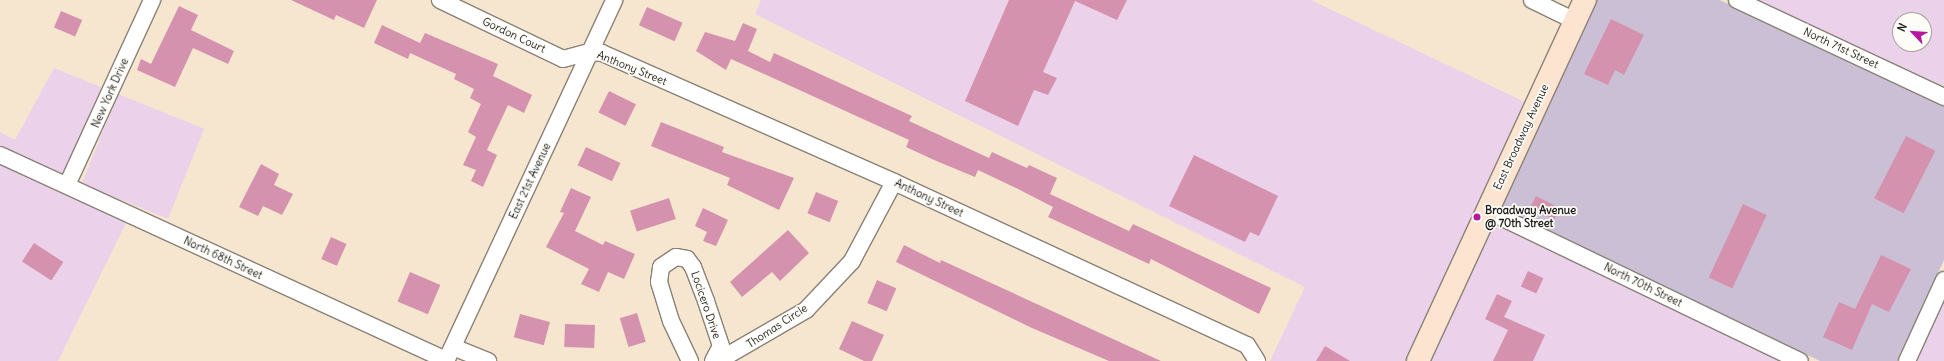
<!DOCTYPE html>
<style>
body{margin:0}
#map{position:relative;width:1944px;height:361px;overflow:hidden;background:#f6e6cf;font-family:Delius,sans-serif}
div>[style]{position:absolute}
.built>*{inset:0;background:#ecd1ea;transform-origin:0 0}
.industrial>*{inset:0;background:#cbbfd5}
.building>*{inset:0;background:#d592ae;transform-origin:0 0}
.roads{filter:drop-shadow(1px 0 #898176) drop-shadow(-1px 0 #898176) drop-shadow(0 1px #898176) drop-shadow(0 -1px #898176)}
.street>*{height:16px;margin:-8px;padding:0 8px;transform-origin:8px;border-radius:8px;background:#fff}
.secondary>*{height:22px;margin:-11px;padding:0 11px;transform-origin:11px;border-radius:11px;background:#fde4d1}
.dots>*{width:11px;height:11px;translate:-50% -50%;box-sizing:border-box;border:2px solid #fdfcf7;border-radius:50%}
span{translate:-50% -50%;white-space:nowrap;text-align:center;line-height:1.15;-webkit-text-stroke:3.5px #fdfcf7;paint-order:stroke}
.street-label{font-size:11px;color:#1c1c1c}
.poi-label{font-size:11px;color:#1c1c1c;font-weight:700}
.left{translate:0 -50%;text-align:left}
.north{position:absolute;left:1892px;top:12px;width:40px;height:40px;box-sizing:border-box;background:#fdfcf7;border:1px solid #a3a29f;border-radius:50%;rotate:295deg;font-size:11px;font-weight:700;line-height:16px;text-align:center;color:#1c1c1c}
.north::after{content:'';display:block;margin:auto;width:14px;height:18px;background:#b5179e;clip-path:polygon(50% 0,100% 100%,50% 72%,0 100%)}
</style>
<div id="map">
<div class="built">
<div style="clip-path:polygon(761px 0,1311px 0,1527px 103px,1409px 361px,1270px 361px,1305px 287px,755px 14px)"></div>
<div style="clip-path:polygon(evenodd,1755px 0,1944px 0,1944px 88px,1755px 0,1900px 20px,1924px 20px,1924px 44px,1900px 44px,1900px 20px)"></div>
<div style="clip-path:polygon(54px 68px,103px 88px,63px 175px,0 147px,0 132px,15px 140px)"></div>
<div style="left:118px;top:94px;width:93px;height:97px;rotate:22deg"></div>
<div style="clip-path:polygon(0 164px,127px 221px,58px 361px,0 361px)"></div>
<div style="clip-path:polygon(1491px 220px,1783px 361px,1427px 361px)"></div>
<div style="clip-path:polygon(1944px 300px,1944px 361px,1916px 361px)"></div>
</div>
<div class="industrial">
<div style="clip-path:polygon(1594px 0,1720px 0,1944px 105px,1944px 260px,1897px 361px,1820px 361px,1497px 207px)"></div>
</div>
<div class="building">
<div style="clip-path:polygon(291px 0,377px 0,364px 28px,336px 15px,334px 20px)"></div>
<div style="clip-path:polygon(1009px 0,1127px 0,1117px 20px,1075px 1px,1043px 72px,1057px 78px,1048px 95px,1034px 90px,1018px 126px,965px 101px)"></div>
<div style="clip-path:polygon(179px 6px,198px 15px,191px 30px,234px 51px,228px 64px,193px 48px,175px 87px,137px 70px,141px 59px,151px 64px)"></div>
<div style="left:647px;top:7px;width:39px;height:20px;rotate:24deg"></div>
<div style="left:61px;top:11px;width:23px;height:18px;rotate:23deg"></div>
<div style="clip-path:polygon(1611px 19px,1644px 35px,1624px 75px,1615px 70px,1608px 85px,1584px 74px)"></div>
<div style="clip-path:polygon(743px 23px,757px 29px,748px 51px,770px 62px,774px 53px,912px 116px,909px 121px,989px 158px,992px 152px,1027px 168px,1029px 165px,1057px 178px,1050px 194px,1129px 231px,1133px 224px,1271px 288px,1259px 314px,1151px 259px,1149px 264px,1048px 217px,1053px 207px,1018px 189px,978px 170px,975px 177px,934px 160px,906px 147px,909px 140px,731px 59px,726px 70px,696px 51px,705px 32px,735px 41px)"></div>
<div style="clip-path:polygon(382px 25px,420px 43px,425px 33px,498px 64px,493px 76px,532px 95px,524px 113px,508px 105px,487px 150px,497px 155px,483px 187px,471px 181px,476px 170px,463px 165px,476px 137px,468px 132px,481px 104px,470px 98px,474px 89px,454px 79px,456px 74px,410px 53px,408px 59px,374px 43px)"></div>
<div style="left:609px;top:91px;width:30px;height:24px;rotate:26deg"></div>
<div style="clip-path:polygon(661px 122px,724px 147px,722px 152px,794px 178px,779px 210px,727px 185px,730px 178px,651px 146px)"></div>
<div style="left:1906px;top:136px;width:33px;height:70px;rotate:27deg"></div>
<div style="left:586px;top:147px;width:38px;height:20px;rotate:25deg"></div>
<div style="clip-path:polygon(1194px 155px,1278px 196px,1259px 236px,1250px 232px,1245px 242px,1169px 206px)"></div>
<div style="clip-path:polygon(261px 164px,279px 174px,274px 185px,293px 194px,282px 215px,263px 206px,258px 216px,239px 207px)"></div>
<div style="clip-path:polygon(571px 188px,591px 197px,575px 231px,603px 245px,605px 241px,635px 254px,624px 279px,608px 272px,599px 292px,581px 284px,589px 269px,546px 247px,564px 213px,560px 212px)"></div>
<div style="left:816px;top:192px;width:24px;height:23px;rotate:22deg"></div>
<div style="left:1536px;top:196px;width:27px;height:13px;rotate:27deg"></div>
<div style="left:669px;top:198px;width:22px;height:41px;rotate:72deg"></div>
<div style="left:1743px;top:204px;width:26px;height:81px;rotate:25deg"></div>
<div style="clip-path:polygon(703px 208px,728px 220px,716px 246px,703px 241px,707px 232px,695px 226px)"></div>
<div style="clip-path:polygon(788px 230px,809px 253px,780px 281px,772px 272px,742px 297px,730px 282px)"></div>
<div style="left:331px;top:237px;width:17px;height:24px;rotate:24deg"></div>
<div style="left:34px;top:243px;width:35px;height:22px;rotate:33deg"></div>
<div style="clip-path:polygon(904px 245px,940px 263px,941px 260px,1161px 361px,1109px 361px,1032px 328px,896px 262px)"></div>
<div style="clip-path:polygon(1881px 255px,1911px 269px,1889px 312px,1872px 304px,1852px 350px,1823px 337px,1839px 302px,1855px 309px)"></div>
<div style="left:1528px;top:271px;width:17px;height:17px;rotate:25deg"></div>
<div style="left:410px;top:272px;width:33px;height:32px;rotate:23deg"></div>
<div style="left:877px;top:280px;width:21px;height:25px;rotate:23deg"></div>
<div style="clip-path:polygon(1497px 294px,1512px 301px,1504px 317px,1545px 335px,1533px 361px,1493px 361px,1508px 330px,1485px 319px)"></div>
<div style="left:637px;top:313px;width:30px;height:18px;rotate:73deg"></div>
<div style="left:520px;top:314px;width:31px;height:24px;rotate:15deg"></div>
<div style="clip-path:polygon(852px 321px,884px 335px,872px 361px,864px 361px,839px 349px)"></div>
<div style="left:565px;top:324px;width:30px;height:23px;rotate:2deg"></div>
<div style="clip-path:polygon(1325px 346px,1350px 361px,1316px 361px)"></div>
</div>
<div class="roads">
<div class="street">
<div style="left:440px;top:0;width:136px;rotate:25.6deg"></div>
<div style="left:563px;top:59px;width:28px;rotate:-15deg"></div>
<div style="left:590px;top:52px;width:12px;rotate:5deg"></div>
<div style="left:602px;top:53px;width:319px;rotate:23.8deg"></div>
<div style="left:894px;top:182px;width:389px;rotate:24.8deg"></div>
<div style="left:1247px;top:345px;width:19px;rotate:58deg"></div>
<div style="left:1532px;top:0;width:48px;rotate:26deg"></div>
<div style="left:1737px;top:0;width:229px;rotate:25.1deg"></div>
<div style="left:0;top:155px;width:492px;rotate:24.7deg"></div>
<div style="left:67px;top:185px;width:204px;rotate:-65.3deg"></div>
<div style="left:1486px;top:210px;width:348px;rotate:25.7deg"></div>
<div style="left:453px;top:347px;width:38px;rotate:22deg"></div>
<div style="left:446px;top:361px;width:398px;rotate:-65deg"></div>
<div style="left:690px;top:361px;width:44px;rotate:-115.4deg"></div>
<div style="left:671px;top:321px;width:41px;rotate:-107.1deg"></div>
<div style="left:659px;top:282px;width:15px;rotate:-82deg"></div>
<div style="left:661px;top:267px;width:18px;rotate:-34deg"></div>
<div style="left:676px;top:257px;width:11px;rotate:10deg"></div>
<div style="left:687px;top:259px;width:10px;rotate:53deg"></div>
<div style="left:693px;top:267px;width:36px;rotate:69deg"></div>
<div style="left:706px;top:301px;width:47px;rotate:71.6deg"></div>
<div style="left:721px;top:346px;width:17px;rotate:118deg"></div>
<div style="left:718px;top:361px;width:102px;rotate:-30.1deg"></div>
<div style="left:806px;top:310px;width:67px;rotate:-46.8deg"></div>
<div style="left:852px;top:261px;width:89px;rotate:-62deg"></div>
<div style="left:1907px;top:361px;width:89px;rotate:-65.4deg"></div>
</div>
<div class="secondary">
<div style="left:1418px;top:361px;width:398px;rotate:-65.2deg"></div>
</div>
</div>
<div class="dots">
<div style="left:1477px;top:217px;background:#b5179e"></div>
</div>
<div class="street-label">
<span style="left:514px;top:35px;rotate:25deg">Gordon Court</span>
<span style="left:1841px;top:48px;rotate:25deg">North 71st Street</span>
<span style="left:632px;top:68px;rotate:22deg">Anthony Street</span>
<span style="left:110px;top:93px;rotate:-66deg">New York Drive</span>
<span style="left:1521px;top:137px;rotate:-65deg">East Broadway Avenue</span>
<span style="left:530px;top:181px;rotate:-65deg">East 21st Avenue</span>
<span style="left:929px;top:198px;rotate:25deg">Anthony Street</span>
<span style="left:223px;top:258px;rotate:25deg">North 68th Street</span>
<span style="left:1643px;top:285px;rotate:26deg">North 70th Street</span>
<span style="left:706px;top:305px;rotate:71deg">Locicero Drive</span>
<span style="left:777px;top:326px;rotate:-33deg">Thomas Circle</span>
</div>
<div class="poi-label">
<span class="left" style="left:1485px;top:217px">Broadway Avenue<br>@ 70th Street</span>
</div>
<div class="north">N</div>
</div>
